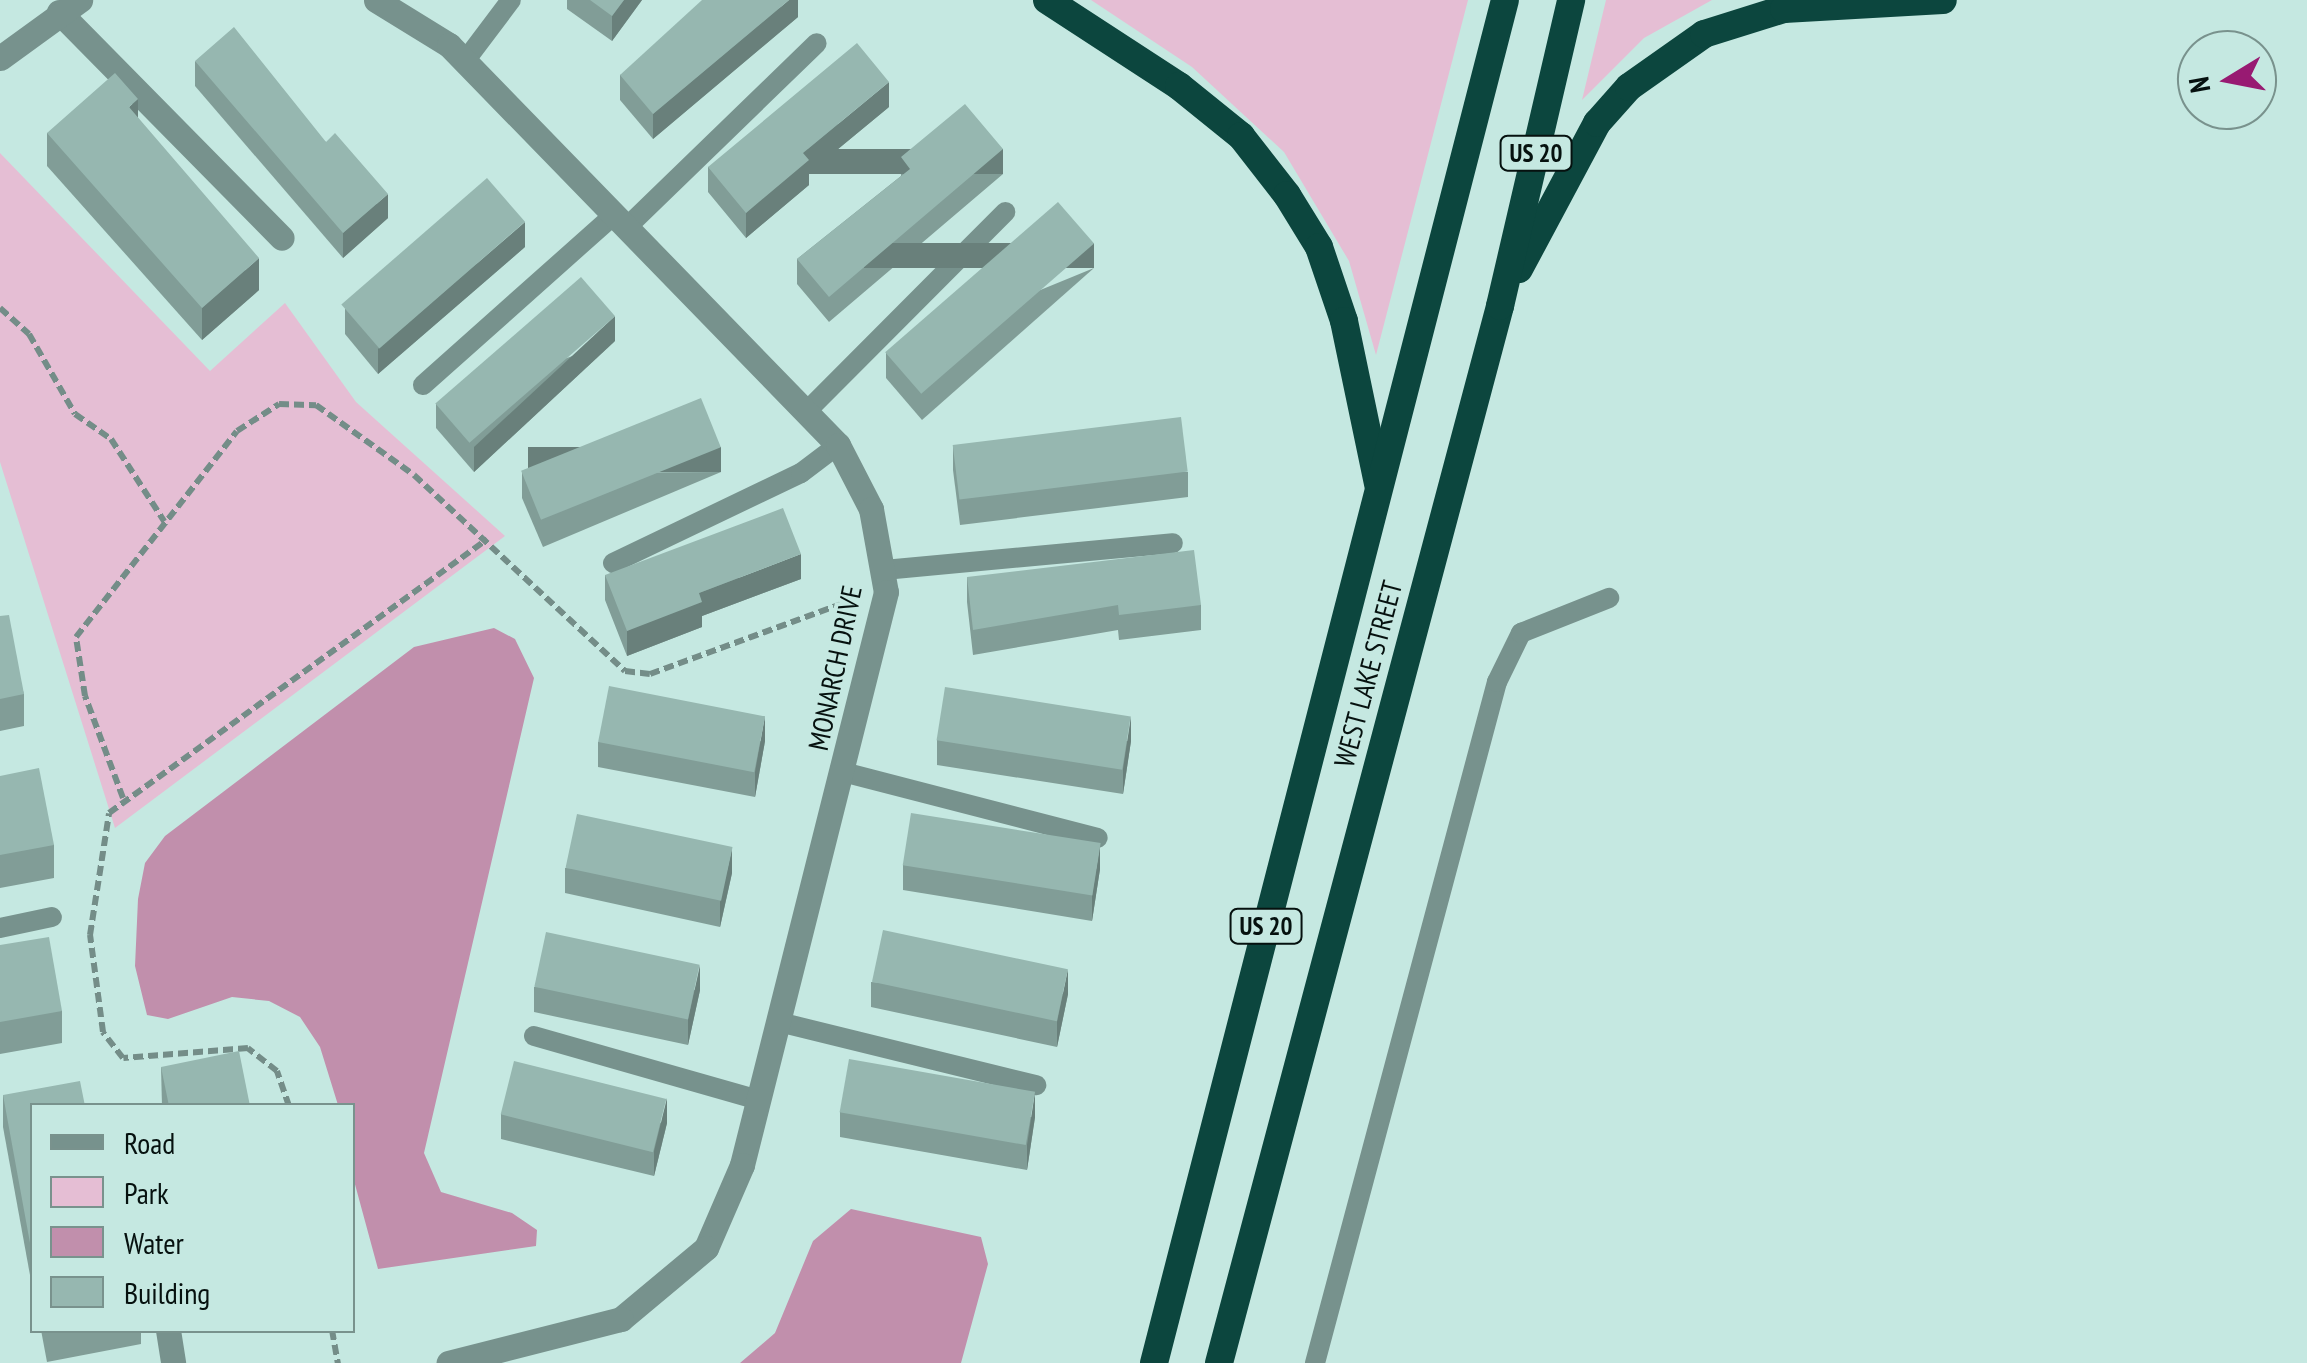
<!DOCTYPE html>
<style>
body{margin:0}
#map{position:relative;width:2307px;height:1363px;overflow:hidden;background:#c5e8e1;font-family:"PT Sans Narrow",sans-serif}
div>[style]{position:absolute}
.green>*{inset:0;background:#e5bed4}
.water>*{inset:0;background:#c18fac}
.path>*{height:6px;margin-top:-3px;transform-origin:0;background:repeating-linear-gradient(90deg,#748d88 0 10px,transparent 0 15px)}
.service>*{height:20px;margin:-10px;padding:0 10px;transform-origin:10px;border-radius:10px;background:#77928d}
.minor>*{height:25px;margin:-12.5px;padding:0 12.5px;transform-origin:12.5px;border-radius:12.5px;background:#77928d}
.trunk>*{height:28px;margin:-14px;padding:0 14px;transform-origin:14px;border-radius:14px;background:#0c463e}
.wall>*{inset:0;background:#819d97}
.shaded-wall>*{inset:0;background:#69807b;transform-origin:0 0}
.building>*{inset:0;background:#96b7b0;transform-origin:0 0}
span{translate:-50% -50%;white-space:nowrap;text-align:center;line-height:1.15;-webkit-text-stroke:8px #c5e8e1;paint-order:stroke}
.shield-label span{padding:2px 8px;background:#c5e8e1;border:2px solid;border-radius:8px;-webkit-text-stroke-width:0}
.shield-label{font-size:25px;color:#06110f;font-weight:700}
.street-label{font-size:28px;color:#06110f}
.legend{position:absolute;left:30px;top:1103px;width:325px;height:230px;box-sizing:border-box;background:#c5e8e1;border:2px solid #79928d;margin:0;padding:12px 18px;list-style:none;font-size:30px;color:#06110f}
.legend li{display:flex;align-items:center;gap:20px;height:50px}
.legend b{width:50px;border:2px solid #79928d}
.north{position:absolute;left:2177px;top:30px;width:100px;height:100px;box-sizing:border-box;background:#c5e8e1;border:2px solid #79928d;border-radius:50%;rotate:260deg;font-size:28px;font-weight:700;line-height:40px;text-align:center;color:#06110f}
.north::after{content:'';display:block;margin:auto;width:35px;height:45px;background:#981a72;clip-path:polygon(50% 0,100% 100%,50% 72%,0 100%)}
</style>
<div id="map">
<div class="green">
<div style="clip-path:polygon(1091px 0,1468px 0,1376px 355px,1349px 261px,1284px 152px,1192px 67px)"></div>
<div style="clip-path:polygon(1606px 0,1712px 0,1644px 38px,1582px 100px)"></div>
<div style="clip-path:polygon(0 153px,210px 371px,285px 303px,356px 402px,505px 536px,115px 828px,0 462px)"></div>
</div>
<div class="water">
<div style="clip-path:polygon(494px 628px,515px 639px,534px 678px,424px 1153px,441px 1192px,512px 1213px,537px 1230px,536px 1246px,378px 1269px,353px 1177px,352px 1106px,338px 1105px,320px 1047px,300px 1017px,269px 1001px,232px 997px,168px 1019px,147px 1015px,135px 966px,138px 899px,145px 863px,165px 836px,414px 647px)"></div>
<div style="clip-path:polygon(851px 1209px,981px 1237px,988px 1264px,961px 1363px,740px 1363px,775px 1333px,813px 1241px)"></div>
</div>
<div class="path">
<div style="left:0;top:308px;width:39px;rotate:42deg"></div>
<div style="left:29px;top:334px;width:92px;rotate:60.1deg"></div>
<div style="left:75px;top:414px;width:44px;rotate:34.8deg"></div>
<div style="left:111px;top:439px;width:98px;rotate:57.1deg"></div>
<div style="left:123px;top:798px;width:109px;rotate:-110.4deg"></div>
<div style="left:85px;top:696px;width:60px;rotate:-98.7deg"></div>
<div style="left:76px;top:637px;width:261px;rotate:-52deg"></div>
<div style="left:237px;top:431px;width:50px;rotate:-32.7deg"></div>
<div style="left:279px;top:404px;width:37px;rotate:2deg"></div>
<div style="left:316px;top:405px;width:120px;rotate:35.5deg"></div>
<div style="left:414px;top:475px;width:288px;rotate:42.9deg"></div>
<div style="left:625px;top:671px;width:25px;rotate:7deg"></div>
<div style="left:650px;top:674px;width:221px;rotate:-20.1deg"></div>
<div style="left:289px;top:1106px;width:37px;rotate:-109deg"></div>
<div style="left:277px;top:1071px;width:37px;rotate:-142deg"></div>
<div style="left:248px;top:1048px;width:125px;rotate:175.4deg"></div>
<div style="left:123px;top:1058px;width:33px;rotate:-128deg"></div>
<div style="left:103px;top:1032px;width:98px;rotate:-97.6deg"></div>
<div style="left:90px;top:935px;width:123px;rotate:-81.1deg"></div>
<div style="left:109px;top:813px;width:467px;rotate:-35.9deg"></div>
<div style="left:332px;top:1330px;width:34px;rotate:80deg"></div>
</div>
<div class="service">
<div style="left:465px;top:61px;width:76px;rotate:-53deg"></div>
<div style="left:627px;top:227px;width:264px;rotate:-44.1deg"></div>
<div style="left:423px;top:385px;width:256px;rotate:-41.7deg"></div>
<div style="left:807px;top:411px;width:281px;rotate:-45.1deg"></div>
<div style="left:613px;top:563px;width:208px;rotate:-25.6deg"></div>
<div style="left:801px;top:473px;width:46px;rotate:-37.1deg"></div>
<div style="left:884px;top:570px;width:290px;rotate:-5.3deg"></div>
<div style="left:843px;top:772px;width:263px;rotate:14.5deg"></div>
<div style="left:0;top:928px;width:53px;rotate:-11.9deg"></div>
<div style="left:779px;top:1022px;width:265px;rotate:13.8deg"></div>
<div style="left:534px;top:1036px;width:234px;rotate:15.9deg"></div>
<div style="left:1315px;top:1363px;width:705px;rotate:-75.04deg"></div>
<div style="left:1497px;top:682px;width:55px;rotate:-63.9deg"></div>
<div style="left:1521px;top:633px;width:95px;rotate:-21.7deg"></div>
</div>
<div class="minor">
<div style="left:376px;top:0;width:86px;rotate:31.7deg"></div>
<div style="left:449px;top:45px;width:558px;rotate:45.8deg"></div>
<div style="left:838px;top:445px;width:72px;rotate:62.7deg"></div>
<div style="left:871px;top:509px;width:84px;rotate:79.8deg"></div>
<div style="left:886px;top:592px;width:591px;rotate:104.11deg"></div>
<div style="left:742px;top:1165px;width:90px;rotate:113.4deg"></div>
<div style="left:706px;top:1248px;width:111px;rotate:140.1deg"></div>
<div style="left:621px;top:1319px;width:178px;rotate:165.7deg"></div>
<div style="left:59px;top:12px;width:317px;rotate:45.4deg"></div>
<div style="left:0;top:58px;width:99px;rotate:-35.9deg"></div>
<div style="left:168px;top:1330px;width:33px;rotate:81deg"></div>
</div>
<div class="trunk">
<div style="left:1047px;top:0;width:158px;rotate:33.1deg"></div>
<div style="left:1179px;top:86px;width:80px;rotate:38.9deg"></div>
<div style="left:1241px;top:136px;width:75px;rotate:52.1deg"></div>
<div style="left:1287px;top:195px;width:61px;rotate:58.4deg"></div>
<div style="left:1319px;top:247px;width:78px;rotate:71.3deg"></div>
<div style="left:1344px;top:321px;width:167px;rotate:78.2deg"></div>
<div style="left:1519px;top:269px;width:166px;rotate:-61.9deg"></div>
<div style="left:1597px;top:123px;width:48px;rotate:-48.4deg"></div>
<div style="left:1629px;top:87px;width:92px;rotate:-35.2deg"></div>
<div style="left:1704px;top:34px;width:84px;rotate:-17.4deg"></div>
<div style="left:1784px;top:9px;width:159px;rotate:-3.2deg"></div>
<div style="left:1154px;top:1363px;width:1407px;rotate:-75.56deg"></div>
<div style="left:1219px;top:1363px;width:1094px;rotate:-75.11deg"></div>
<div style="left:1500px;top:306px;width:314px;rotate:-76.9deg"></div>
</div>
<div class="wall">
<div style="clip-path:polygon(567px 0,642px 0,612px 41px,567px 9px)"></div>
<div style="clip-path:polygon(798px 0,798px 17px,653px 139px,620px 100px,620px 75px)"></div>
<div style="clip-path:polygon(195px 61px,326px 142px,388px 218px,343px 258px,195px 86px)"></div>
<div style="clip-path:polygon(889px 107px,809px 173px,809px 185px,746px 238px,708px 192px,708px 167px)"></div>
<div style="clip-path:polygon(138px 118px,259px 290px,202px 340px,47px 166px,47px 133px)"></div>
<div style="clip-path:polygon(901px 157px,1003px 174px,829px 322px,797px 284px,797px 259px,901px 176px)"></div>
<div style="clip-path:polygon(525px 247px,378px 374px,345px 334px,345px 309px)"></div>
<div style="clip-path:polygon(1094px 268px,922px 420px,886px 378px,886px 353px)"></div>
<div style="clip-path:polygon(615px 341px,474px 472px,436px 428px,436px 404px)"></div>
<div style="clip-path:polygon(953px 445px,1188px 472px,1188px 497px,960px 525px,953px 470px)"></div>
<div style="clip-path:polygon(721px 472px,543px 547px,522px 498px,522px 473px)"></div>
<div style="clip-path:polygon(605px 575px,801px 579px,702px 616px,702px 627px,627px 656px,605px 600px)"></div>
<div style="clip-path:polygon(967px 577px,1201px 605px,1201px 630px,1119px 640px,1118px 630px,973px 655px,967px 602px)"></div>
<div style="clip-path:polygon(0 616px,24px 694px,24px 726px,0 731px)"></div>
<div style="clip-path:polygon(937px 740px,1131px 741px,1123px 794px,937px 765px)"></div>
<div style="clip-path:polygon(765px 741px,755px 797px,598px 767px,598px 742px)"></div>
<div style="clip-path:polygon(0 776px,54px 845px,54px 878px,0 888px)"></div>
<div style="clip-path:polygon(903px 865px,1100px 869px,1092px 921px,903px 890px)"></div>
<div style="clip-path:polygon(565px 868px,732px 873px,720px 927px,565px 893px)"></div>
<div style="clip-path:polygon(0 945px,62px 1011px,62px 1043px,0 1054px)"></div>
<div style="clip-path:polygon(871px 982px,1068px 994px,1057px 1047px,871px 1007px)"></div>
<div style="clip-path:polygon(534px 987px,700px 990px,688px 1045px,534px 1012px)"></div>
<div style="clip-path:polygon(161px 1067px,250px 1106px,162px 1106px)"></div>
<div style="clip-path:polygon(3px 1095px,32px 1106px,32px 1286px,3px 1127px)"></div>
<div style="clip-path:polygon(840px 1112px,1035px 1117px,1027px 1170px,840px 1137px)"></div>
<div style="clip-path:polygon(501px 1114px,667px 1123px,654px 1176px,501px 1139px)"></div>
<div style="clip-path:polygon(41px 1330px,141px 1330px,141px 1344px,47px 1362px)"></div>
</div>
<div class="shaded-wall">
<div style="clip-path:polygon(624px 0,642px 0,612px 41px,612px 16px)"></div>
<div style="clip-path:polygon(789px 0,798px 0,798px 17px,653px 139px,653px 114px)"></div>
<div style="clip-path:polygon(889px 82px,889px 107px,809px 173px,809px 185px,746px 238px,746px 213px,803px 153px)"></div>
<div style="clip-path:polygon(138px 99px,138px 131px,129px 107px)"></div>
<div style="left:1003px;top:149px;width:25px;height:228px;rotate:90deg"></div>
<div style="clip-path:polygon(388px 194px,388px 218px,343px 258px,343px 233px)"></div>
<div style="clip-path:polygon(525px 222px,525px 247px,378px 374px,378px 349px)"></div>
<div style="left:1094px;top:243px;width:25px;height:230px;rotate:90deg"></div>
<div style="clip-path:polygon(259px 258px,259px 290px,202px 340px,202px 308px)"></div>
<div style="clip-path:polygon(615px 316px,615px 341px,474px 472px,474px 447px)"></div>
<div style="left:721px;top:447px;width:25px;height:193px;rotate:90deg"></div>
<div style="clip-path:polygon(801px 554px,801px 579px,702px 616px,702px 627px,627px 656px,627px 631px,699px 593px)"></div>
<div style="clip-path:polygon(765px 716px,765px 741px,755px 797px,755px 772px)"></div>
<div style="clip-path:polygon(1131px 716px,1131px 741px,1123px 794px,1123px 769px)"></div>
<div style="clip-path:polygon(1100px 844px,1100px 869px,1092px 921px,1092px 896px)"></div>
<div style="clip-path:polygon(732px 848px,732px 873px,720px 927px,720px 902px)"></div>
<div style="clip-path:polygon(700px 965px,700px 990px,688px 1045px,688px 1020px)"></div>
<div style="clip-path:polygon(1068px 969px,1068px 994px,1057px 1047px,1057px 1022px)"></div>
<div style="clip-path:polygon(1035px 1092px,1035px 1117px,1027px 1170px,1027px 1145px)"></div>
<div style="clip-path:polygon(667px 1098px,667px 1123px,654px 1176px,654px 1151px)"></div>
</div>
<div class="building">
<div style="clip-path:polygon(590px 0,624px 0,612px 16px)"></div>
<div style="clip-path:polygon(702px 0,789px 0,653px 114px,620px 75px)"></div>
<div style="clip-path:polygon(234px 27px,326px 142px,335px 133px,388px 194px,343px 233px,195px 61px)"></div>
<div style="clip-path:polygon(857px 43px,889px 82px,803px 153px,809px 160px,746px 213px,708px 167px)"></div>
<div style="clip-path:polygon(115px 73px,138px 99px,129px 107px,259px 258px,202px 308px,47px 133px)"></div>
<div style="clip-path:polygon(965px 104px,1003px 149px,829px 297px,797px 259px,910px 169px,901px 157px)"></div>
<div style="left:487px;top:178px;width:58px;height:193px;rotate:49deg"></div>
<div style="left:1058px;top:202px;width:55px;height:229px;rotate:49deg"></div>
<div style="left:581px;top:277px;width:52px;height:193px;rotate:49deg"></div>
<div style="left:701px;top:398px;width:53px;height:194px;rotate:68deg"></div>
<div style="left:1181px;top:417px;width:55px;height:230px;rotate:83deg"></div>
<div style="clip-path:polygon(783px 508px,801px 554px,699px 593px,702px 602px,627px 631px,605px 575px)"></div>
<div style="clip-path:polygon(1194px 550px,1201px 605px,1119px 615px,1118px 605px,973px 630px,967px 577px)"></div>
<div style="clip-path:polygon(9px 615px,24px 694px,0 699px,0 616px)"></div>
<div style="left:609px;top:686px;width:159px;height:57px;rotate:11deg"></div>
<div style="left:945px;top:687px;width:188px;height:54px;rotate:9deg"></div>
<div style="clip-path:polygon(39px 768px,54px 845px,0 855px,0 776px)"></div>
<div style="left:911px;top:813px;width:192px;height:53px;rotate:9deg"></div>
<div style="left:577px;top:814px;width:159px;height:55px;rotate:12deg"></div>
<div style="left:883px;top:930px;width:189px;height:53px;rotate:12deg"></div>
<div style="left:546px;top:932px;width:157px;height:56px;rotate:12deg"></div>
<div style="clip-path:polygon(49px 937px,62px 1011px,0 1022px,0 945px)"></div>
<div style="clip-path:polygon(239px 1051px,250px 1106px,169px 1106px,161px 1067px)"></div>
<div style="left:849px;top:1059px;width:189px;height:54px;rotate:10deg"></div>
<div style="left:514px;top:1061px;width:157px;height:55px;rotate:14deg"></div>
<div style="clip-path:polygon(80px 1081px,85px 1106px,32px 1106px,32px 1254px,3px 1095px)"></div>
</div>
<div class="shield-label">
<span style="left:1536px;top:153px">US 20</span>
<span style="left:1266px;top:926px">US 20</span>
</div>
<div class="street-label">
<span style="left:835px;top:668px;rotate:-78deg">MONARCH DRIVE</span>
<span style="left:1368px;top:674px;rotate:-75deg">WEST LAKE STREET</span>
</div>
<ul class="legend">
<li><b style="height:12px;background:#77928d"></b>Road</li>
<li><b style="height:28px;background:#e5bed4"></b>Park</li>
<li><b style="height:28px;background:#c18fac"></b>Water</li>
<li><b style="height:28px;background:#96b7b0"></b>Building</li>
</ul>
<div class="north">N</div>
</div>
